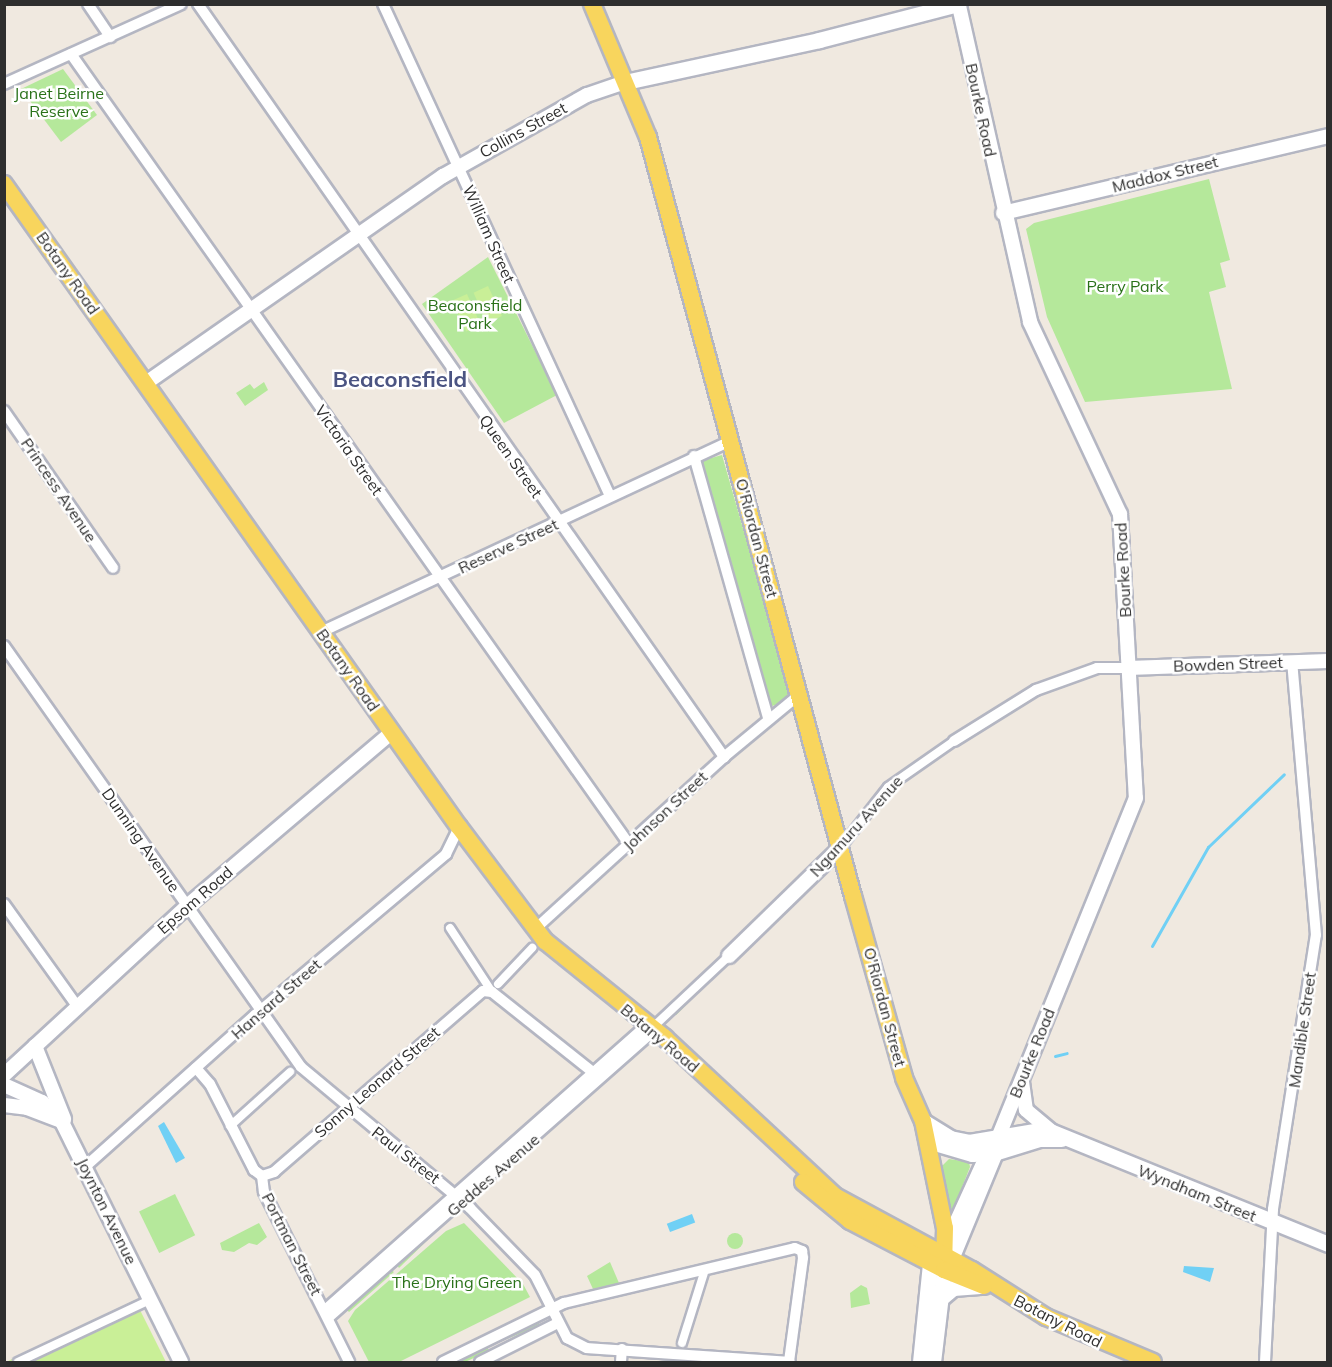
<!DOCTYPE html>
<style>
body{margin:0}
#map{position:relative;width:1332px;height:1367px;overflow:hidden;background:#f0e9e0;font-family:Mulish,sans-serif}
div>[style]{position:absolute}
.green>*{inset:0;background:#b5e89b;transform-origin:0 0}
.round{border-radius:50%}
.pitch>*{inset:0;background:#c9ef97;transform-origin:0 0}
.water>*{inset:0;background:#70d0f5;transform-origin:0 0}
.stream>*{height:3px;margin:-1.5px;padding:0 1.5px;transform-origin:1.5px;border-radius:1.5px;background:#70d0f5}
.roads{filter:drop-shadow(2px 0 #b4b6c2) drop-shadow(-2px 0 #b4b6c2) drop-shadow(0 2px #b4b6c2) drop-shadow(0 -2px #b4b6c2)}
.pedestrian>*{height:8px;margin:-4px;padding:0 4px;transform-origin:4px;border-radius:4px;background:#fff}
.minor>*{height:10px;margin:-5px;padding:0 5px;transform-origin:5px;border-radius:5px;background:#fff}
.tertiary>*{height:14px;margin:-7px;padding:0 7px;transform-origin:7px;border-radius:7px;background:#fff}
.secondary>*{height:15px;margin:-7.5px;padding:0 7.5px;transform-origin:7.5px;border-radius:7.5px;background:#fff}
.primary>*{height:16px;margin:-8px;padding:0 8px;transform-origin:8px;border-radius:8px;background:#f8d55d}
span{translate:-50% -50%;white-space:nowrap;text-align:center;line-height:1.15;-webkit-text-stroke:5px #fff;paint-order:stroke}
.park-label{font-size:16px;color:#297118}
.street-label{font-size:16px;color:#2e2e2e}
.district-label{font-size:22px;color:#4b5482;font-weight:700}
.frame{position:absolute;inset:0;border:6px solid #2e2e2e;pointer-events:none}
</style>
<div id="map">
<div class="green">
<div style="clip-path:polygon(63px 69px,97px 115px,61px 142px,21px 89px)"></div>
<div style="clip-path:polygon(1209px 179px,1230px 260px,1220px 263px,1226px 287px,1209px 292px,1232px 389px,1085px 402px,1047px 317px,1026px 229px,1034px 223px)"></div>
<div style="clip-path:polygon(488px 257px,557px 395px,504px 423px,422px 304px)"></div>
<div style="clip-path:polygon(264px 382px,268px 390px,245px 406px,236px 393px,250px 384px,254px 389px)"></div>
<div style="left:722px;top:455px;width:255px;height:23px;rotate:74deg"></div>
<div style="left:725px;top:952px;width:10px;height:79px;rotate:45deg"></div>
<div style="clip-path:polygon(949px 1159px,969px 1162px,970px 1167px,952px 1213px,941px 1167px)"></div>
<div style="left:175px;top:1194px;width:46px;height:40px;rotate:64deg"></div>
<div style="clip-path:polygon(259px 1223px,267px 1237px,257px 1245px,249px 1243px,234px 1252px,222px 1250px,220px 1243px)"></div>
<div style="clip-path:polygon(464px 1223px,523px 1284px,530px 1297px,399px 1362px,369px 1362px,348px 1321px,355px 1310px,446px 1231px)"></div>
<div style="clip-path:polygon(443px 1225px,399px 1268px,397px 1265px,419px 1245px)"></div>
<div class="round" style="left:727px;top:1233px;width:16px;height:16px"></div>
<div style="clip-path:polygon(610px 1262px,619px 1283px,593px 1289px,587px 1276px)"></div>
<div style="clip-path:polygon(391px 1270px,394px 1272px,349px 1312px,346px 1309px)"></div>
<div style="clip-path:polygon(861px 1285px,867px 1288px,870px 1304px,851px 1308px,850px 1293px)"></div>
<div style="left:538px;top:1321px;width:5px;height:55px;rotate:68deg"></div>
<div style="clip-path:polygon(487px 1346px,489px 1351px,465px 1362px,452px 1362px)"></div>
</div>
<div class="pitch">
<div style="left:488px;top:286px;width:33px;height:16px;rotate:65deg"></div>
<div style="left:467px;top:294px;width:34px;height:16px;rotate:66deg"></div>
<div style="clip-path:polygon(135px 1300px,166px 1362px,6px 1362px)"></div>
</div>
<div class="water">
<div style="clip-path:polygon(164px 1122px,185px 1158px,176px 1163px,158px 1126px)"></div>
<div style="left:692px;top:1214px;width:9px;height:27px;rotate:69deg"></div>
<div style="clip-path:polygon(1184px 1266px,1214px 1268px,1210px 1282px,1183px 1272px)"></div>
</div>
<div class="stream">
<div style="left:1152px;top:946px;width:114px;rotate:-60.5deg"></div>
<div style="left:1208px;top:847px;width:105px;rotate:-43.8deg"></div>
<div style="left:1055px;top:1056px;width:12px;rotate:-14deg"></div>
</div>
<div class="roads">
<div class="pedestrian">
<div style="left:841px;top:847px;width:76px;rotate:-51.9deg"></div>
<div style="left:888px;top:787px;width:80px;rotate:-34.9deg"></div>
<div style="left:450px;top:928px;width:77px;rotate:56.7deg"></div>
<div style="left:498px;top:984px;width:50px;rotate:-46.6deg"></div>
<div style="left:652px;top:1028px;width:105px;rotate:-43.1deg"></div>
<div style="left:230px;top:1126px;width:81px;rotate:-42deg"></div>
<div style="left:682px;top:1343px;width:73px;rotate:-72.6deg"></div>
<div style="left:18px;top:1362px;width:146px;rotate:-25.2deg"></div>
</div>
<div class="minor">
<div style="left:88px;top:4px;width:40px;rotate:56deg"></div>
<div style="left:198px;top:4px;width:919px;rotate:55.06deg"></div>
<div style="left:383px;top:4px;width:542px;rotate:65.23deg"></div>
<div style="left:71px;top:54px;width:967px;rotate:54.77deg"></div>
<div style="left:4px;top:84px;width:194px;rotate:-24.3deg"></div>
<div style="left:4px;top:411px;width:191px;rotate:55.2deg"></div>
<div style="left:694px;top:456px;width:272px;rotate:74.2deg"></div>
<div style="left:321px;top:632px;width:451px;rotate:-25deg"></div>
<div style="left:4px;top:646px;width:515px;rotate:54.8deg"></div>
<div style="left:301px;top:1067px;width:220px;rotate:39.8deg"></div>
<div style="left:470px;top:1208px;width:93px;rotate:45.9deg"></div>
<div style="left:535px;top:1275px;width:71px;rotate:63.1deg"></div>
<div style="left:567px;top:1338px;width:22px;rotate:27deg"></div>
<div style="left:587px;top:1348px;width:203px;rotate:3.9deg"></div>
<div style="left:954px;top:741px;width:97px;rotate:-31.9deg"></div>
<div style="left:1036px;top:690px;width:65px;rotate:-19.8deg"></div>
<div style="left:1097px;top:668px;width:31px"></div>
<div style="left:4px;top:904px;width:125px;rotate:54.4deg"></div>
<div style="left:534px;top:930px;width:257px;rotate:-42.3deg"></div>
<div style="left:724px;top:757px;width:97px;rotate:-39.6deg"></div>
<div style="left:196px;top:1068px;width:21px;rotate:49deg"></div>
<div style="left:210px;top:1084px;width:97px;rotate:62.9deg"></div>
<div style="left:254px;top:1170px;width:10px;rotate:37deg"></div>
<div style="left:86px;top:1166px;width:227px;rotate:-41.8deg"></div>
<div style="left:255px;top:1015px;width:250px;rotate:-40.1deg"></div>
<div style="left:446px;top:854px;width:30px;rotate:-64deg"></div>
<div style="left:262px;top:1176px;width:13px;rotate:-18deg"></div>
<div style="left:274px;top:1172px;width:276px;rotate:-40.9deg"></div>
<div style="left:483px;top:991px;width:9px;rotate:6deg"></div>
<div style="left:492px;top:992px;width:132px;rotate:38.5deg"></div>
<div style="left:262px;top:1176px;width:16px;rotate:83deg"></div>
<div style="left:264px;top:1192px;width:190px;rotate:63.4deg"></div>
<div style="left:325px;top:1310px;width:430px;rotate:-41.5deg"></div>
<div style="left:329px;top:1317px;width:434px;rotate:-41.4deg"></div>
<div style="left:443px;top:1362px;width:135px;rotate:-26deg"></div>
<div style="left:564px;top:1303px;width:237px;rotate:-13.4deg"></div>
<div style="left:795px;top:1248px;width:8px;rotate:23deg"></div>
<div style="left:802px;top:1251px;width:7px;rotate:82deg"></div>
<div style="left:803px;top:1258px;width:105px;rotate:97.7deg"></div>
<div style="left:480px;top:1362px;width:87px;rotate:-26.6deg"></div>
<div style="left:621px;top:1362px;width:13px;rotate:-86deg"></div>
<div style="left:1265px;top:1362px;width:153px;rotate:-87deg"></div>
<div style="left:1273px;top:1209px;width:277px;rotate:-81.1deg"></div>
<div style="left:1316px;top:935px;width:274px;rotate:-95deg"></div>
</div>
<div class="tertiary">
<div style="left:959px;top:6px;width:324px;rotate:77.3deg"></div>
<div style="left:1030px;top:322px;width:212px;rotate:64.9deg"></div>
<div style="left:1120px;top:514px;width:284px;rotate:86.8deg"></div>
<div style="left:1136px;top:798px;width:365px;rotate:112.1deg"></div>
<div style="left:1003px;top:213px;width:334px;rotate:-13.3deg"></div>
<div style="left:146px;top:383px;width:362px;rotate:-34.9deg"></div>
<div style="left:443px;top:176px;width:165px;rotate:-29.4deg"></div>
<div style="left:587px;top:95px;width:40px;rotate:-18.9deg"></div>
<div style="left:1128px;top:668px;width:200px;rotate:-2deg"></div>
<div style="left:729px;top:956px;width:156px;rotate:-44.2deg"></div>
<div style="left:35px;top:1046px;width:79px;rotate:68.3deg"></div>
<div style="left:4px;top:1075px;width:249px;rotate:-42.7deg"></div>
<div style="left:187px;top:906px;width:269px;rotate:-40.3deg"></div>
<div style="left:1022px;top:1082px;width:28px;rotate:82deg"></div>
<div style="left:1026px;top:1110px;width:34px;rotate:40deg"></div>
<div style="left:4px;top:1085px;width:42px;rotate:24.1deg"></div>
<div style="left:42px;top:1102px;width:28px;rotate:45deg"></div>
<div style="left:62px;top:1122px;width:268px;rotate:63.6deg"></div>
<div style="left:4px;top:1105px;width:23px;rotate:7deg"></div>
<div style="left:27px;top:1108px;width:33px;rotate:21deg"></div>
</div>
<div class="secondary">
<div style="left:625px;top:82px;width:198px;rotate:-12.2deg"></div>
<div style="left:819px;top:40px;width:144px;rotate:-14.5deg"></div>
<div style="left:923px;top:1121px;width:32px;rotate:32deg"></div>
<div style="left:950px;top:1138px;width:19px;rotate:12deg"></div>
<div style="left:969px;top:1142px;width:77px;rotate:-9.7deg"></div>
<div style="left:1045px;top:1129px;width:305px;rotate:22.1deg"></div>
<div style="left:928px;top:1141px;width:46px;rotate:16.5deg"></div>
<div style="left:972px;top:1154px;width:25px;rotate:-5deg"></div>
<div style="left:997px;top:1152px;width:44px;rotate:-17.2deg"></div>
<div style="left:1039px;top:1139px;width:22px"></div>
<div style="left:946px;top:1244px;width:106px;rotate:-65.4deg"></div>
<div style="left:951px;top:1259px;width:123px;rotate:-67.6deg"></div>
<div style="left:940px;top:1299px;width:17px;rotate:-40deg"></div>
<div style="left:953px;top:1288px;width:27px;rotate:-4deg"></div>
<div style="left:920px;top:1362px;width:100px;rotate:-84.2deg"></div>
<div style="left:933px;top:1362px;width:93px;rotate:-83.2deg"></div>
</div>
<div class="primary">
<div style="left:592px;top:4px;width:144px;rotate:67.2deg"></div>
<div style="left:648px;top:137px;width:786px;rotate:74.89deg"></div>
<div style="left:853px;top:896px;width:189px;rotate:74.3deg"></div>
<div style="left:904px;top:1078px;width:47px;rotate:66.2deg"></div>
<div style="left:923px;top:1121px;width:109px;rotate:78.4deg"></div>
<div style="left:945px;top:1228px;width:42px;rotate:91.4deg"></div>
<div style="left:4px;top:184px;width:788px;rotate:54.72deg"></div>
<div style="left:459px;top:827px;width:143px;rotate:53deg"></div>
<div style="left:545px;top:941px;width:154px;rotate:38.9deg"></div>
<div style="left:665px;top:1038px;width:232px;rotate:42.9deg"></div>
<div style="left:835px;top:1196px;width:156px;rotate:28.4deg"></div>
<div style="left:972px;top:1270px;width:88px;rotate:32.4deg"></div>
<div style="left:1046px;top:1317px;width:116px;rotate:22.8deg"></div>
<div style="left:803px;top:1182px;width:61px;rotate:39.7deg"></div>
<div style="left:850px;top:1221px;width:106px;rotate:27.5deg"></div>
<div style="left:944px;top:1270px;width:43px;rotate:21.8deg"></div>
</div>
</div>
<div class="park-label">
<span style="left:59px;top:102px">Janet Beirne<br>Reserve</span>
<span style="left:1125px;top:286px">Perry Park</span>
<span style="left:475px;top:314px">Beaconsfield<br>Park</span>
<span style="left:457px;top:1282px">The Drying Green</span>
</div>
<div class="street-label">
<span style="left:981px;top:110px;rotate:78deg">Bourke Road</span>
<span style="left:523px;top:130px;rotate:-29deg">Collins Street</span>
<span style="left:1165px;top:174px;rotate:-14deg">Maddox Street</span>
<span style="left:489px;top:234px;rotate:66deg">William Street</span>
<span style="left:68px;top:273px;rotate:55deg">Botany Road</span>
<span style="left:349px;top:450px;rotate:55deg">Victoria Street</span>
<span style="left:511px;top:456px;rotate:55deg">Queen Street</span>
<span style="left:59px;top:490px;rotate:56deg">Princess Avenue</span>
<span style="left:757px;top:538px;rotate:75deg">O'Riordan Street</span>
<span style="left:508px;top:546px;rotate:-25deg">Reserve Street</span>
<span style="left:1123px;top:570px;rotate:-93deg">Bourke Road</span>
<span style="left:1228px;top:664px;rotate:-2deg">Bowden Street</span>
<span style="left:348px;top:670px;rotate:55deg">Botany Road</span>
<span style="left:665px;top:811px;rotate:-43deg">Johnson Street</span>
<span style="left:856px;top:826px;rotate:-48deg">Ngamuru Avenue</span>
<span style="left:141px;top:840px;rotate:55deg">Dunning Avenue</span>
<span style="left:195px;top:900px;rotate:-41deg">Epsom Road</span>
<span style="left:276px;top:999px;rotate:-41deg">Hansard Street</span>
<span style="left:885px;top:1007px;rotate:75deg">O'Riordan Street</span>
<span style="left:1302px;top:1030px;rotate:-82deg">Mandible Street</span>
<span style="left:660px;top:1038px;rotate:40deg">Botany Road</span>
<span style="left:1032px;top:1053px;rotate:-68deg">Bourke Road</span>
<span style="left:377px;top:1082px;rotate:-41deg">Sonny Leonard Street</span>
<span style="left:406px;top:1155px;rotate:38deg">Paul Street</span>
<span style="left:493px;top:1175px;rotate:-41deg">Geddes Avenue</span>
<span style="left:1197px;top:1193px;rotate:22deg">Wyndham Street</span>
<span style="left:107px;top:1211px;rotate:64deg">Joynton Avenue</span>
<span style="left:292px;top:1244px;rotate:63deg">Portman Street</span>
<span style="left:1058px;top:1321px;rotate:27deg">Botany Road</span>
</div>
<div class="district-label">
<span style="left:400px;top:380px">Beaconsfield</span>
</div>
<div class="frame"></div>
</div>
